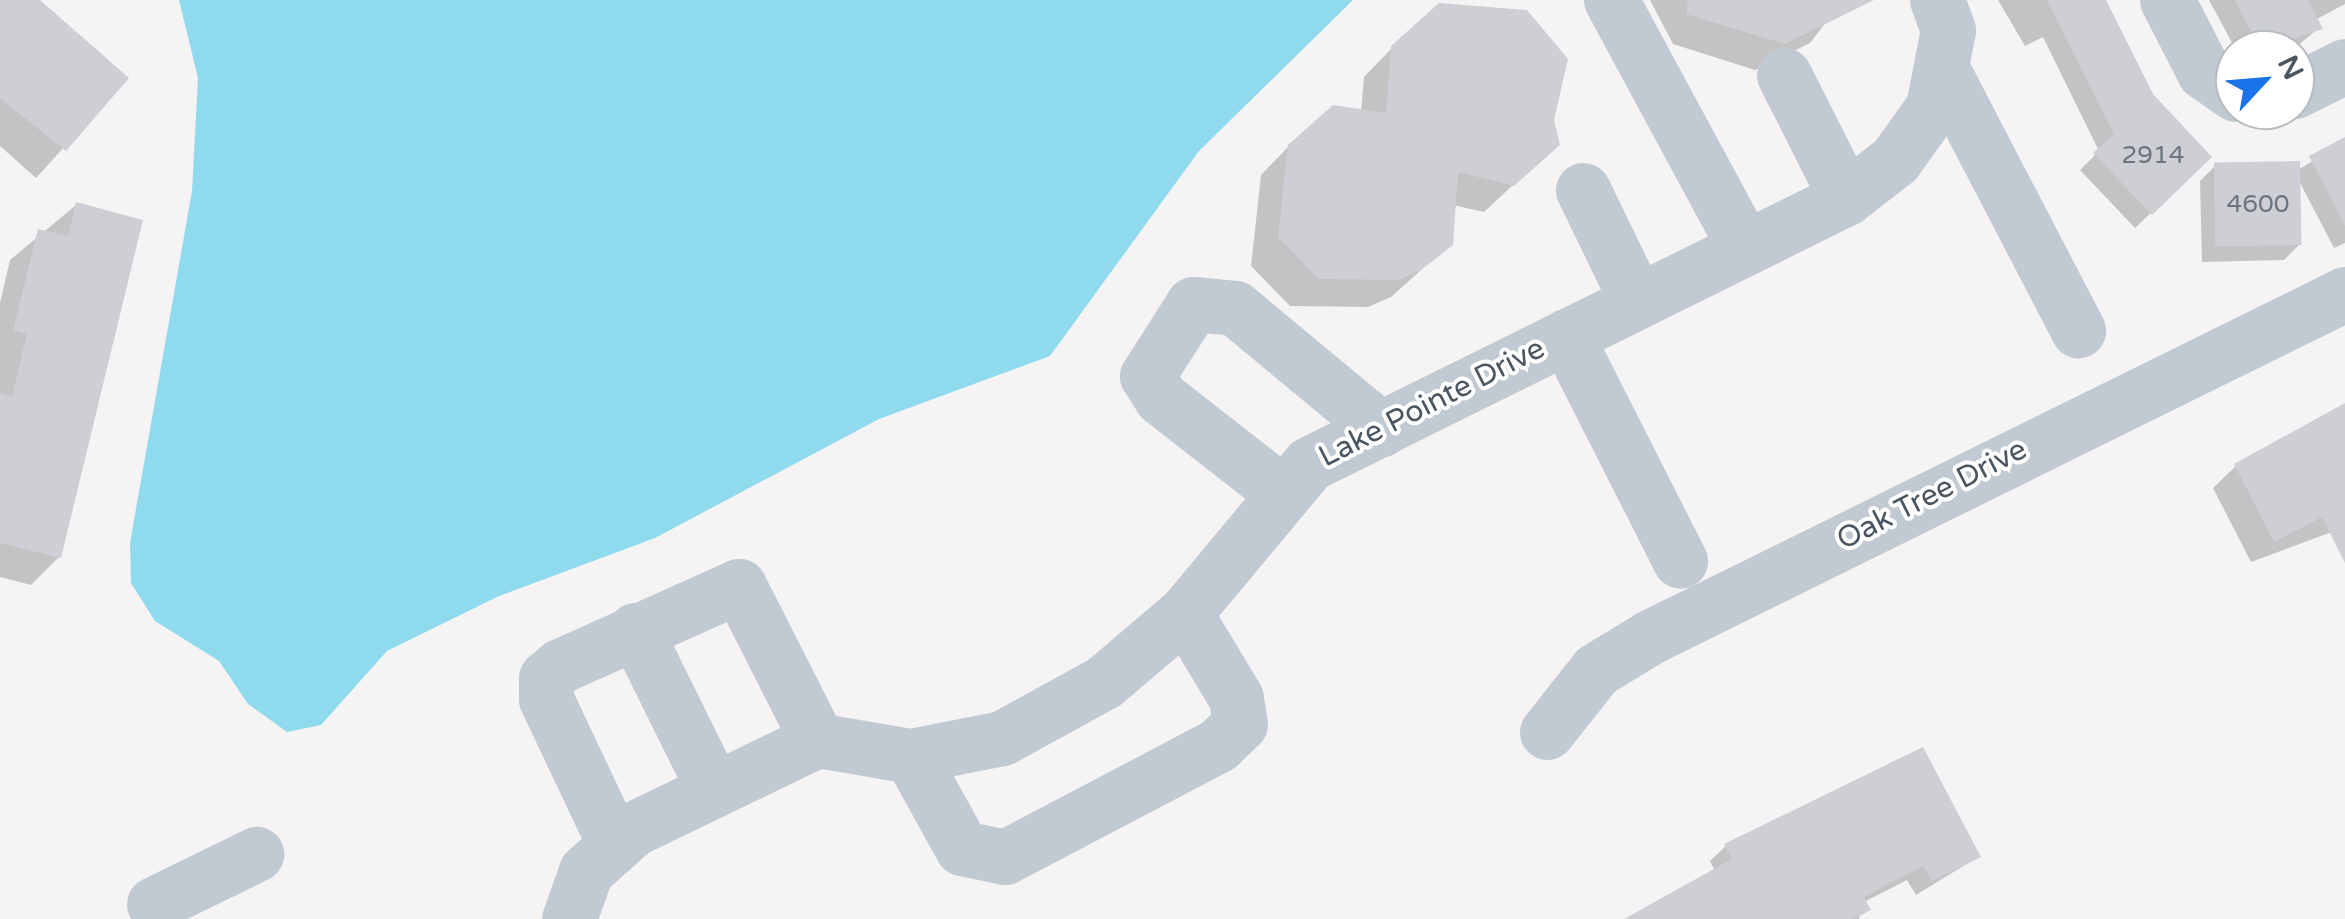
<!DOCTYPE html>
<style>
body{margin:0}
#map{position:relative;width:2345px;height:919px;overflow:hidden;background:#f5f3f3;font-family:"Varela Round",sans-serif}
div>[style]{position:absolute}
.water>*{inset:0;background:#90daee}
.shadow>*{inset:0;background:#0003}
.building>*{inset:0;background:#cdcfd5;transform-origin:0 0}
.minor>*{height:55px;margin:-27.5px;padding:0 27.5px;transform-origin:27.5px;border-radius:27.5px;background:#c1cad2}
span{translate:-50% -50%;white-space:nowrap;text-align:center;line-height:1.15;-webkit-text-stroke:8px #fff;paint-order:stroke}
.number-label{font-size:25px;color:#6b747e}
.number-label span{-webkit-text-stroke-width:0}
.street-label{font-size:30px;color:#4a5661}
.north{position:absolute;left:2215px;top:30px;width:100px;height:100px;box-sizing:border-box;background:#fff;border:2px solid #b7bbc0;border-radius:50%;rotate:64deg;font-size:28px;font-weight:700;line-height:40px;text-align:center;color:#4a5661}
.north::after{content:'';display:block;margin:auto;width:35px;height:45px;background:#1a73e8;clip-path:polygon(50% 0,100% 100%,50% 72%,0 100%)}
</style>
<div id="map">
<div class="water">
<div style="clip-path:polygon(179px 0,1353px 0,1199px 151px,1050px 356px,879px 419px,655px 538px,499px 596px,387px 651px,321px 725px,287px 732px,248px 704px,219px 661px,155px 621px,131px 583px,130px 543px,192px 191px,198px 78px)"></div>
</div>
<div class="shadow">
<div style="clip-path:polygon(0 0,36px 0,126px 79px,36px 178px,0 146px)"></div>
<div style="clip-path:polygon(1650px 0,1843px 0,1810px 43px,1755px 70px,1673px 44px)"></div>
<div style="clip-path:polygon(1998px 0,2103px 0,2151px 95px,2209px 157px,2135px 228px,2080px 170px,2099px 151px,2043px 37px,2025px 46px)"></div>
<div style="clip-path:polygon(2209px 0,2345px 0,2345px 4px,2315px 20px,2319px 28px,2292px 50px,2236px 50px)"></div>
<div style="clip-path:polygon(1392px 48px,1551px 120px,1557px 144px,1484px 212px,1453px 205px,1450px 244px,1391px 297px,1368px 307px,1290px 306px,1251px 266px,1261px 175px,1289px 146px,1361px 112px,1364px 77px)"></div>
<div style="clip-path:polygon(2345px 141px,2345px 243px,2334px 248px,2298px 179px,2300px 244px,2284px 260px,2202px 262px,2200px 181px,2215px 166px,2298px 170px)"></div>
<div style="clip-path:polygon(76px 205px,59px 557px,31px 585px,0 577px,0 303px,10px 260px)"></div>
<div style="clip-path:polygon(2345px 414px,2345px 527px,2251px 562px,2213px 488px,2236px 466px)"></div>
<div style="clip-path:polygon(1726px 846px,1978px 857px,1916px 895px,1907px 880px,1864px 902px,1859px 919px,1630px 919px,1715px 871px,1710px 861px)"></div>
</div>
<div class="building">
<div style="clip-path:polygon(0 0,40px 0,129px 78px,66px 151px,0 98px)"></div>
<div style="clip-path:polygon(1688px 0,1874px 0,1785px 44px,1686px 14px)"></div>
<div style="clip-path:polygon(2047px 0,2106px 0,2153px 94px,2212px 157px,2152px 215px,2093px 153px,2114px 134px)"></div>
<div style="clip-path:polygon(2235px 0,2308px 0,2323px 29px,2260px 50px)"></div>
<div style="clip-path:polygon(1439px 3px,1527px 10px,1568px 59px,1554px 120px,1560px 145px,1514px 186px,1458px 172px,1453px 245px,1421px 270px,1398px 280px,1319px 279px,1278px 237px,1288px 145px,1333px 105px,1386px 113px,1391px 46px)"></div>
<div style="clip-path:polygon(2345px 137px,2345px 226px,2309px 156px)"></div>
<div style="left:2300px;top:161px;width:84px;height:86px;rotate:89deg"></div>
<div style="clip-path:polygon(76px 202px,143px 220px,61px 558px,0 543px,0 393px,12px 396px,27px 334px,13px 330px,38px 229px,68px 236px)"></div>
<div style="clip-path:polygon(2345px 403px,2345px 563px,2322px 517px,2274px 542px,2234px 464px)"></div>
<div style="clip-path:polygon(1923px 747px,1981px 857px,1932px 881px,1923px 866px,1864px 897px,1871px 910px,1853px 919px,1624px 919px,1732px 859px,1724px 844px)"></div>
</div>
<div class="minor">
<div style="left:1611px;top:0;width:282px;rotate:61.6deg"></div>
<div style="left:2167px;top:0;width:81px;rotate:62.8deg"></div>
<div style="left:2204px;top:72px;width:38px;rotate:35deg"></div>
<div style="left:1941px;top:67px;width:297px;rotate:62.5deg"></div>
<div style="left:1784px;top:75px;width:138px;rotate:63.2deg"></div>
<div style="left:2295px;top:91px;width:56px;rotate:-26.6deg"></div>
<div style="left:1583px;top:190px;width:123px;rotate:64.1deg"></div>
<div style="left:1566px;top:336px;width:252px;rotate:63.1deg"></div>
<div style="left:1284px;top:494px;width:156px;rotate:-142deg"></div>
<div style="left:1161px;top:398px;width:26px;rotate:-122deg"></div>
<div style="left:1147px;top:376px;width:85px;rotate:-57.4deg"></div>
<div style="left:1193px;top:304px;width:42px;rotate:5.4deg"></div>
<div style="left:1235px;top:308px;width:190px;rotate:39.7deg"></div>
<div style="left:635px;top:630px;width:178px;rotate:63.7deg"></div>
<div style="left:1547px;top:732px;width:79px;rotate:-51.7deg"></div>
<div style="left:1596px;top:670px;width:63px;rotate:-31.4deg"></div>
<div style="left:1650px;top:637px;width:775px;rotate:-26.27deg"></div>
<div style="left:911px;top:756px;width:105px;rotate:61deg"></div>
<div style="left:962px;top:848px;width:44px;rotate:11.8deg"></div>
<div style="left:1005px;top:857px;width:241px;rotate:-27.7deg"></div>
<div style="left:1218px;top:745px;width:30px;rotate:-44deg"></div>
<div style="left:1240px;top:724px;width:26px;rotate:-99deg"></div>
<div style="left:1236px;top:698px;width:99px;rotate:-121deg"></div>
<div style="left:615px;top:845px;width:161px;rotate:-115.3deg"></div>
<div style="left:546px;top:699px;width:21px;rotate:-90deg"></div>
<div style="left:546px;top:678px;width:18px;rotate:-41deg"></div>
<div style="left:560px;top:666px;width:196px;rotate:-24.1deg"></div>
<div style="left:739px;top:586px;width:173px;rotate:63.1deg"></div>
<div style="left:154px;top:904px;width:114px;rotate:-26.1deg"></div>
<div style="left:569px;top:919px;width:51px;rotate:-70.5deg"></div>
<div style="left:586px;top:871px;width:63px;rotate:-41.8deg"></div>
<div style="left:633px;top:829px;width:204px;rotate:-25.8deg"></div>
<div style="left:817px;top:740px;width:95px;rotate:9.7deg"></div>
<div style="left:911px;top:756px;width:93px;rotate:-11.2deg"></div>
<div style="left:1002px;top:738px;width:116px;rotate:-28.8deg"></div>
<div style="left:1104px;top:682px;width:106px;rotate:-40.4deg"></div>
<div style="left:1185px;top:613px;width:194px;rotate:-50.2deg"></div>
<div style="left:1309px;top:464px;width:599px;rotate:-26.35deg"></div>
<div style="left:1846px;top:198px;width:62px;rotate:-37.8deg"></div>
<div style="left:1895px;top:160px;width:65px;rotate:-54.4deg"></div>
<div style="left:1933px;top:107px;width:78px;rotate:-79deg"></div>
<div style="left:1948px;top:30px;width:32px;rotate:-110deg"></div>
</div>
<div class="number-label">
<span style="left:2153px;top:155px">2914</span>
<span style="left:2258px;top:204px">4600</span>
</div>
<div class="street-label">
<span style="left:1432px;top:403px;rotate:-27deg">Lake Pointe Drive</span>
<span style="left:1932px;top:495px;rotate:-27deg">Oak Tree Drive</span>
</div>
<div class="north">N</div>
</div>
